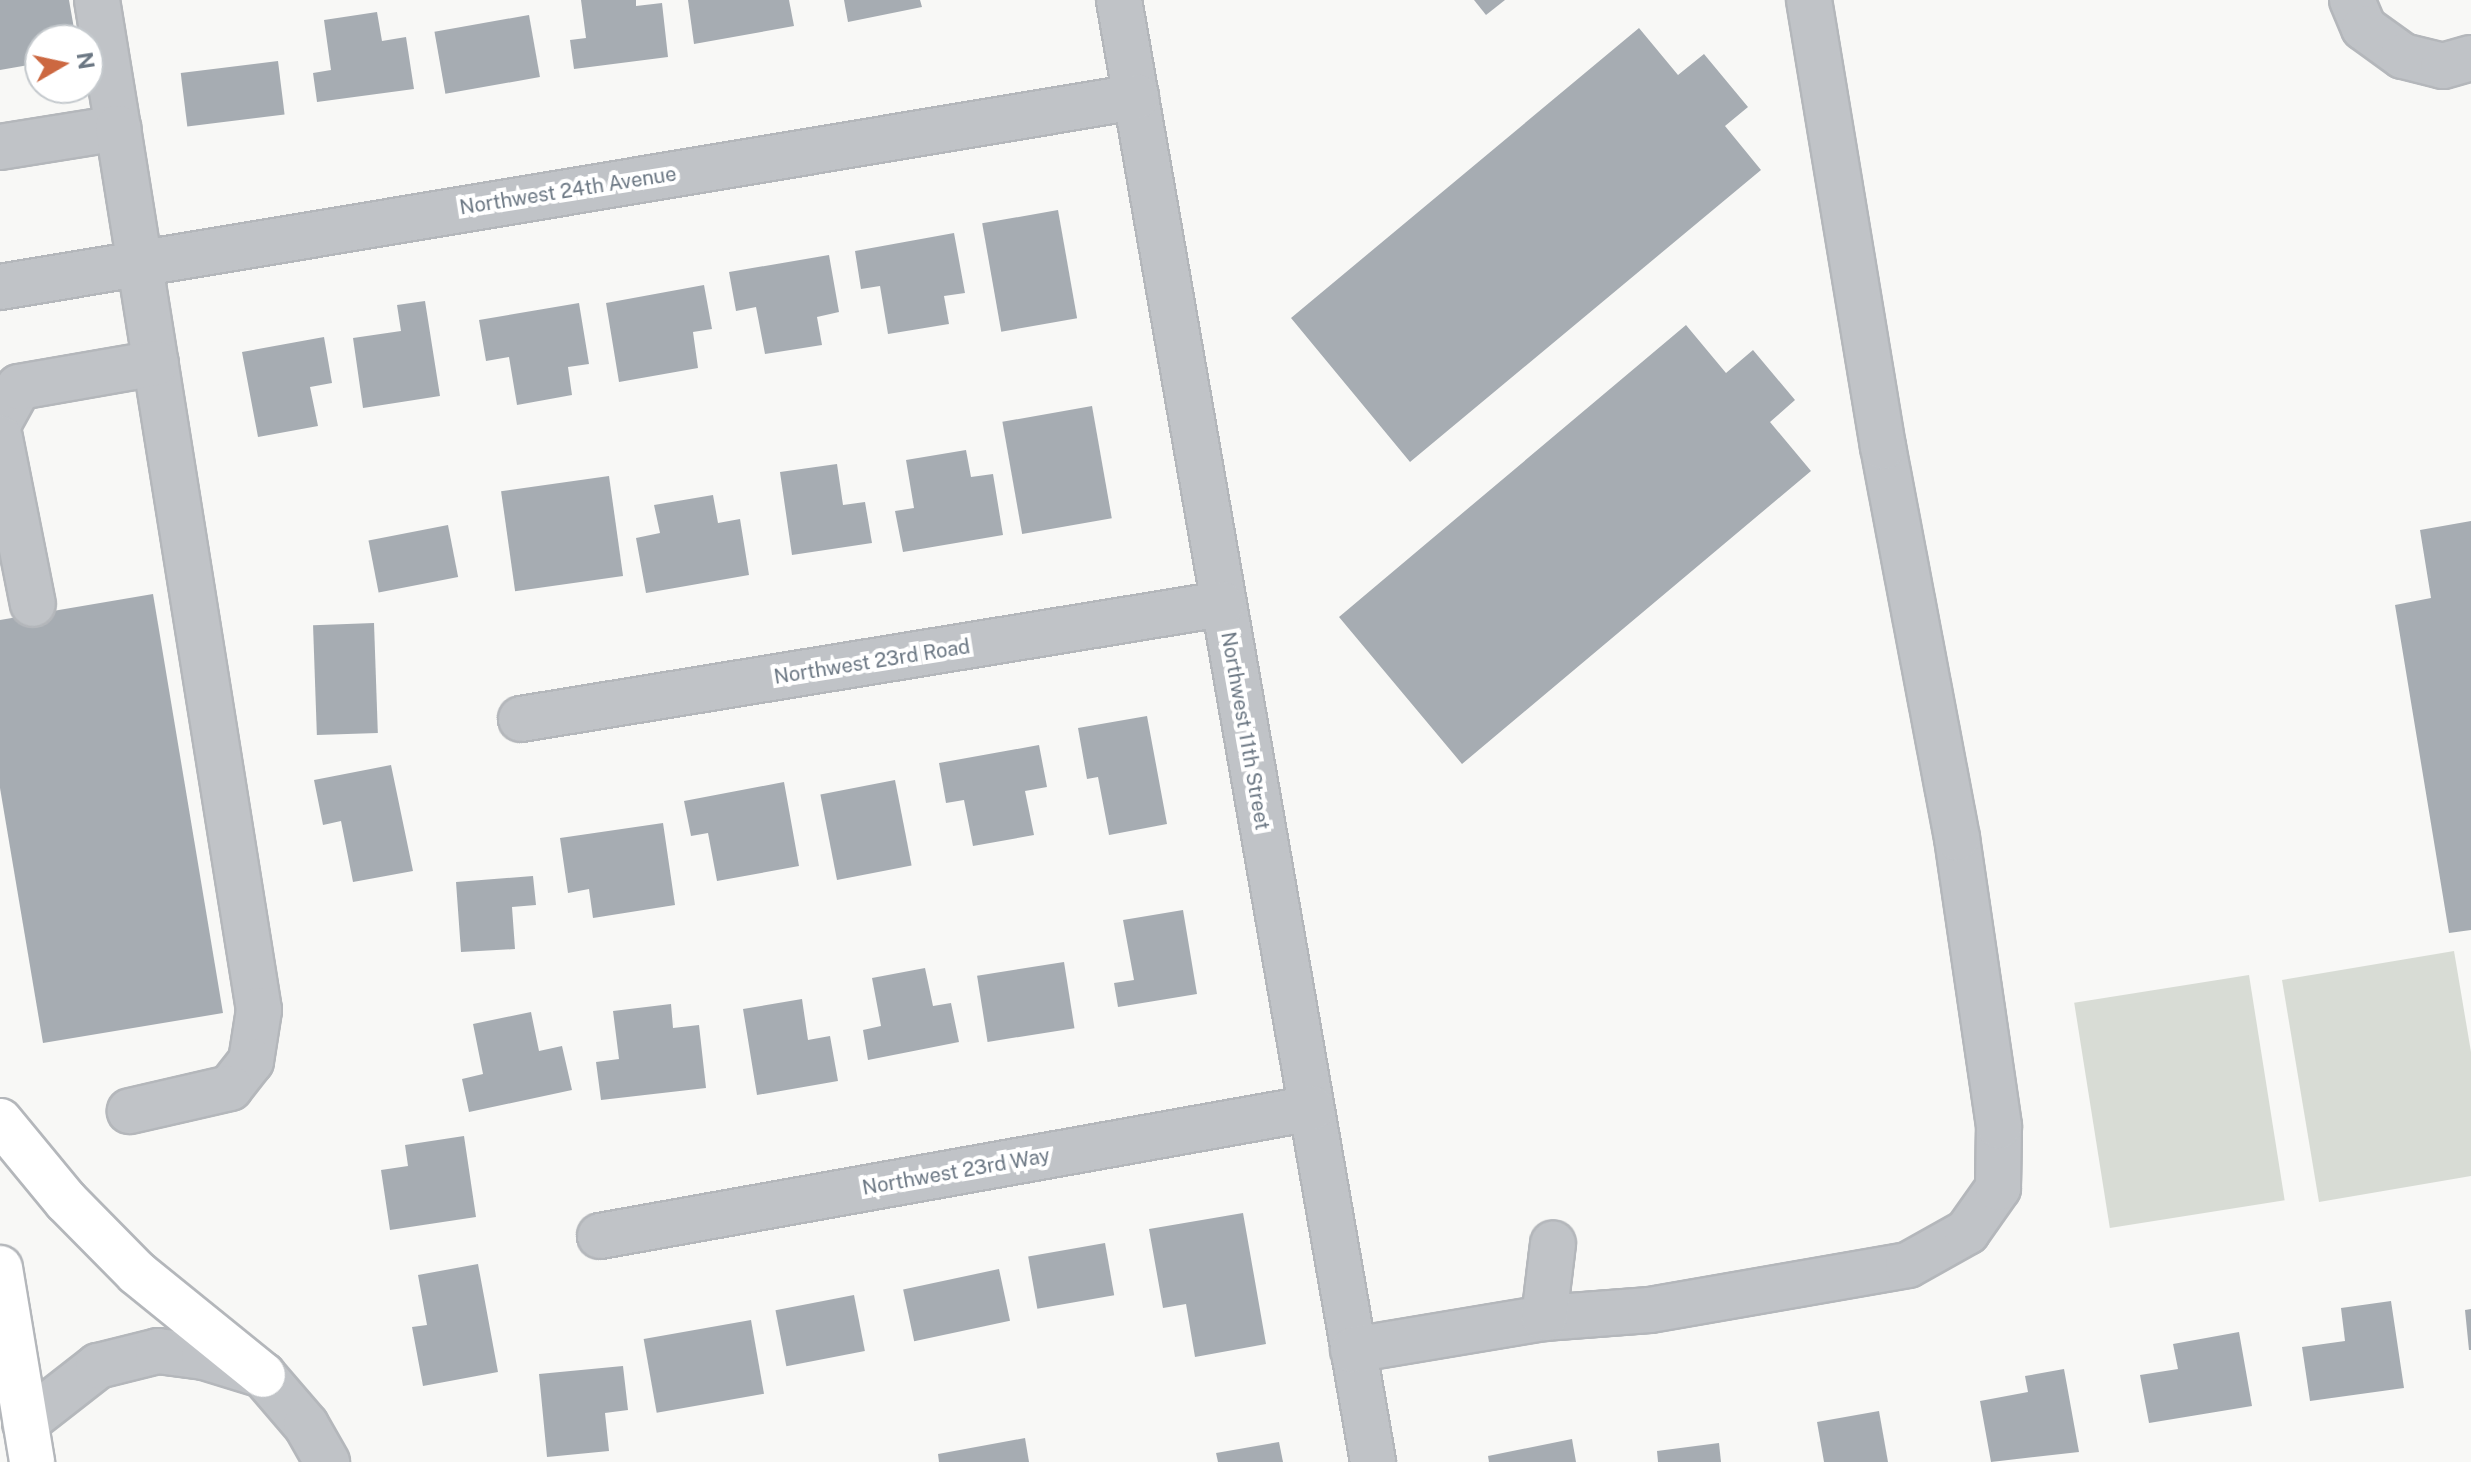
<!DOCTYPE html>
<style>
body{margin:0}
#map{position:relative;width:2471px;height:1462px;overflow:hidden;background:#f8f8f6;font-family:"Public Sans",sans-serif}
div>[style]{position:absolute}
.green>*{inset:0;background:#d8dcd5;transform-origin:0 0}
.building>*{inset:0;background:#a6acb2;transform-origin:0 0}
.roads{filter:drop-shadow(2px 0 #b4b7bb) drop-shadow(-2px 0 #b4b7bb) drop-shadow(0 2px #b4b7bb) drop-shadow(0 -2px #b4b7bb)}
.minor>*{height:44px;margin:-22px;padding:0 22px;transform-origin:22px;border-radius:22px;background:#c0c3c7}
.major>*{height:44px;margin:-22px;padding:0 22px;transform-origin:22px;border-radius:22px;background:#fff}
span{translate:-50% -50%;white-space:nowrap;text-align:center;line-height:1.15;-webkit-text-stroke:8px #fff;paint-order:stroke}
.street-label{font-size:20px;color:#6b7783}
.north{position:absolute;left:24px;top:24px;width:80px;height:80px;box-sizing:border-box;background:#fff;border:2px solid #c4c9cd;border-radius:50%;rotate:81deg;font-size:22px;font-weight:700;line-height:32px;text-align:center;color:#6b7783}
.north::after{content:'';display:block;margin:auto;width:28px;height:36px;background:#cc6841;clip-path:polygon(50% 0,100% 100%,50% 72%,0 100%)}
</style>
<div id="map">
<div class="green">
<div style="clip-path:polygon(2454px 951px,2471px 1052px,2471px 1176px,2319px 1202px,2282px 980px)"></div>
<div style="left:2249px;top:975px;width:228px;height:177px;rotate:81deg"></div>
</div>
<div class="building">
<div style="clip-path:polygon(0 0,69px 0,76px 40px,40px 40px,40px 63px,0 70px)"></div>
<div style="clip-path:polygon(581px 0,636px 0,636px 6px,662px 3px,668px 57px,574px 69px,570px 40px,586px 38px)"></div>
<div style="clip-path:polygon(688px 0,789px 0,794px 26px,694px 44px)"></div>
<div style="clip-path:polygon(844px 0,920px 0,922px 7px,848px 22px)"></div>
<div style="clip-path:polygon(1474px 0,1505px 0,1486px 15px)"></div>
<div style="clip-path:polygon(377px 12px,382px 41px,406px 37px,414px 89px,317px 102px,313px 73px,331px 70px,324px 20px)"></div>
<div style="left:529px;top:15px;width:63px;height:96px;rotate:80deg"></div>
<div style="clip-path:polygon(1639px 28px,1678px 75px,1704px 54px,1748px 107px,1725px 126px,1761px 170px,1410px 462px,1291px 318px)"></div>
<div style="left:278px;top:61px;width:54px;height:98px;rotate:83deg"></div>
<div style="left:1058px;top:210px;width:110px;height:77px;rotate:80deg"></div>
<div style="clip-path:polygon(954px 233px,965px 293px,944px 296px,949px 324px,888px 334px,880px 286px,861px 289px,855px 251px)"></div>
<div style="clip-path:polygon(829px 255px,839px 312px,817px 317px,822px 345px,765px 354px,756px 307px,736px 311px,729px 272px)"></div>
<div style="clip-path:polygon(704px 285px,712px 329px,693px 332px,698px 368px,619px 382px,606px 303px)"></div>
<div style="clip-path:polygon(425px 301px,440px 396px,363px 408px,353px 338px,401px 331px,397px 305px)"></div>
<div style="clip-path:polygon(579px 303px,589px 364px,568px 367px,572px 395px,517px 405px,509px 357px,486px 361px,479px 320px)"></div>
<div style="clip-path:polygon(1686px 325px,1726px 373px,1753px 350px,1795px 400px,1770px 422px,1811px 471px,1462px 764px,1339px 617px)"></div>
<div style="clip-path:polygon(324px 337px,332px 383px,310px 387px,318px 426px,258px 437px,242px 352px)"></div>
<div style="left:1092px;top:406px;width:114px;height:91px;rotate:80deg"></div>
<div style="clip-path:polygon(966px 450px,971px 477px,993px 474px,1003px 535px,903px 552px,895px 511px,914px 508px,906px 460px)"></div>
<div style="clip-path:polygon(837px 464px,843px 505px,865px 502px,872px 543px,792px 555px,780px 472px)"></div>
<div style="left:609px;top:476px;width:101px;height:109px;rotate:82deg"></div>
<div style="clip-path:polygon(713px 495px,718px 523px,740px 519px,749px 575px,646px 593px,636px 538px,660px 533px,654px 505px)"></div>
<div style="clip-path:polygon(2471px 521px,2471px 930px,2449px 933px,2395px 605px,2431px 598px,2420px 530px)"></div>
<div style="left:448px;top:525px;width:53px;height:81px;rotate:79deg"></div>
<div style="clip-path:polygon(153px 594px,223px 1013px,43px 1043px,0 788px,0 620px)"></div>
<div style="left:374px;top:623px;width:110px;height:61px;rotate:88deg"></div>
<div style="clip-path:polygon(1147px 716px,1167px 824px,1109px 835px,1098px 777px,1087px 779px,1078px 728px)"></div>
<div style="clip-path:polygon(1039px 745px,1047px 787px,1025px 791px,1034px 835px,973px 846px,964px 800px,946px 803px,939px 763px)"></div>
<div style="clip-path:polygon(391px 765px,413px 871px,353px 882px,341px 821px,323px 825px,314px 780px)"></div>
<div style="left:895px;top:780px;width:87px;height:76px;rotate:79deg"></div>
<div style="clip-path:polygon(784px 782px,799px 866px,717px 881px,708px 833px,691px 836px,684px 801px)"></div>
<div style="clip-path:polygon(663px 823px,675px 905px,593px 918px,589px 889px,568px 893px,560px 838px)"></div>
<div style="clip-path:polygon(533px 876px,536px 905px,512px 907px,515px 949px,461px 952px,456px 882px)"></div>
<div style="clip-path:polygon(1183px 910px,1197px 994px,1118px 1007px,1114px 983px,1134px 980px,1123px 920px)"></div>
<div style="left:1064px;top:962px;width:67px;height:88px;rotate:81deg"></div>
<div style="clip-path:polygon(925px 968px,933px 1006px,951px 1003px,959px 1042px,868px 1060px,863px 1030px,881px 1026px,872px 978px)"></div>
<div style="clip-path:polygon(802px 999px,808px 1040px,830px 1036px,838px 1081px,757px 1095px,743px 1009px)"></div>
<div style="clip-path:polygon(671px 1004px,673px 1028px,699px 1025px,706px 1088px,601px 1100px,596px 1062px,619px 1059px,613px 1011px)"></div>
<div style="clip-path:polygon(531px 1012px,539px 1051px,562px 1046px,572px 1090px,469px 1112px,462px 1079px,483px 1074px,473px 1024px)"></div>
<div style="clip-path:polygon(464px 1136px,476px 1217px,390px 1230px,381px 1170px,408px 1166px,405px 1145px)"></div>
<div style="clip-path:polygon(1243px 1213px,1266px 1344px,1195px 1357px,1186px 1304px,1163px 1308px,1149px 1229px)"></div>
<div style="left:1105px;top:1243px;width:53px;height:78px;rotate:80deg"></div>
<div style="clip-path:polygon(478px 1264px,498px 1372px,423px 1386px,412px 1327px,427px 1325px,418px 1275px)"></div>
<div style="left:999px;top:1269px;width:53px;height:98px;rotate:78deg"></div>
<div style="left:854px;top:1295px;width:57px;height:80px;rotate:79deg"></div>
<div style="clip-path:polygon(2391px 1301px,2404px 1388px,2310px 1401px,2302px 1347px,2345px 1341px,2341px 1308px)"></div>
<div style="clip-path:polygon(2471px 1309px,2471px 1350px,2469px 1350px,2465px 1310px)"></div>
<div style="left:751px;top:1320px;width:75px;height:109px;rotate:80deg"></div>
<div style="clip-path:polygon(2239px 1332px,2252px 1406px,2149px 1423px,2140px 1375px,2178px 1369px,2173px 1344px)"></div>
<div style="clip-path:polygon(623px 1366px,628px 1410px,605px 1413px,609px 1451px,547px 1457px,539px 1374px)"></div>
<div style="clip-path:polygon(2064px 1369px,2079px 1452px,1991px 1462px,1980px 1401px,2028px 1392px,2025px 1376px)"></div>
<div style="clip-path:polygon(1879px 1411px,1888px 1462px,1824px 1462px,1817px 1422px)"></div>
<div style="clip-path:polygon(1025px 1438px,1029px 1462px,939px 1462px,938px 1454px)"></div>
<div style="clip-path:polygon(1572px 1439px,1576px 1462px,1489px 1462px,1488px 1456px)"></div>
<div style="clip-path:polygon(1279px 1442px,1283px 1462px,1218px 1462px,1216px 1453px)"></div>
<div style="clip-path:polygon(1719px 1443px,1721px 1462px,1658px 1462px,1657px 1451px)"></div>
</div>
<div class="roads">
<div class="minor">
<div style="left:97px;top:0;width:130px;rotate:80.7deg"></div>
<div style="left:1119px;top:0;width:1484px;rotate:80.14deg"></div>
<div style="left:2352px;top:0;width:30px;rotate:67deg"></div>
<div style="left:2364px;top:28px;width:48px;rotate:35.7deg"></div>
<div style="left:2403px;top:56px;width:41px;rotate:14deg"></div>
<div style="left:2443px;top:66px;width:29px;rotate:-16deg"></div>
<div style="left:0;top:147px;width:120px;rotate:-9.1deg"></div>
<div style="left:118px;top:128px;width:893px;rotate:80.92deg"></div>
<div style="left:259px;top:1010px;width:52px;rotate:98.9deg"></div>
<div style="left:251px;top:1061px;width:34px;rotate:128deg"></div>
<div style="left:230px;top:1088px;width:103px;rotate:167deg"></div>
<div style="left:0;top:287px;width:1152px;rotate:-9.5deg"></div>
<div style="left:0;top:421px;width:39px;rotate:-61deg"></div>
<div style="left:19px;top:387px;width:139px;rotate:-9.9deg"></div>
<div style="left:0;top:438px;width:169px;rotate:78.8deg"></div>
<div style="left:521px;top:719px;width:710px;rotate:-9.32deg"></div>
<div style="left:600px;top:1236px;width:723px;rotate:-10.19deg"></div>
<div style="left:1544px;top:1318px;width:106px;rotate:-4.3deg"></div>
<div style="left:1650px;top:1310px;width:262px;rotate:-9.9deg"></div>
<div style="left:1908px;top:1265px;width:68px;rotate:-29.2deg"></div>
<div style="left:1967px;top:1232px;width:54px;rotate:-54.8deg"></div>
<div style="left:1998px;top:1188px;width:62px;rotate:-89.1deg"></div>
<div style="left:1999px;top:1126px;width:291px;rotate:-98.3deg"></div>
<div style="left:1957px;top:838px;width:398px;rotate:-100.7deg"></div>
<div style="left:1883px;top:447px;width:453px;rotate:-99.4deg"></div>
<div style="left:1353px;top:1350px;width:194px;rotate:-9.5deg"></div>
<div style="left:1544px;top:1318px;width:75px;rotate:-83.1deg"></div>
<div style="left:25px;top:1423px;width:93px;rotate:-38deg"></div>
<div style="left:98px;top:1366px;width:62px;rotate:-14deg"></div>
<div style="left:158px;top:1351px;width:46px;rotate:7.4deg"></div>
<div style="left:204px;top:1357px;width:62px;rotate:17deg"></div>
<div style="left:263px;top:1375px;width:66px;rotate:49.3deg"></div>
<div style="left:306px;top:1425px;width:43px;rotate:60.4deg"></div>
</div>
<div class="major">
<div style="left:0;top:1121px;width:104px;rotate:50.5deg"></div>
<div style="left:66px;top:1201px;width:101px;rotate:45.4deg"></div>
<div style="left:137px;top:1273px;width:162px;rotate:39deg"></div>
<div style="left:0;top:1268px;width:197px;rotate:80.6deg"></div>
</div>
</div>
<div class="street-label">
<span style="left:568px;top:191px;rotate:-9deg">Northwest 24th Avenue</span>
<span style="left:872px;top:662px;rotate:-9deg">Northwest 23rd Road</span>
<span style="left:1245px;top:731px;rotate:80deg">Northwest 11th Street</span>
<span style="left:956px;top:1172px;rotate:-10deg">Northwest 23rd Way</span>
</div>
<div class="north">N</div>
</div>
